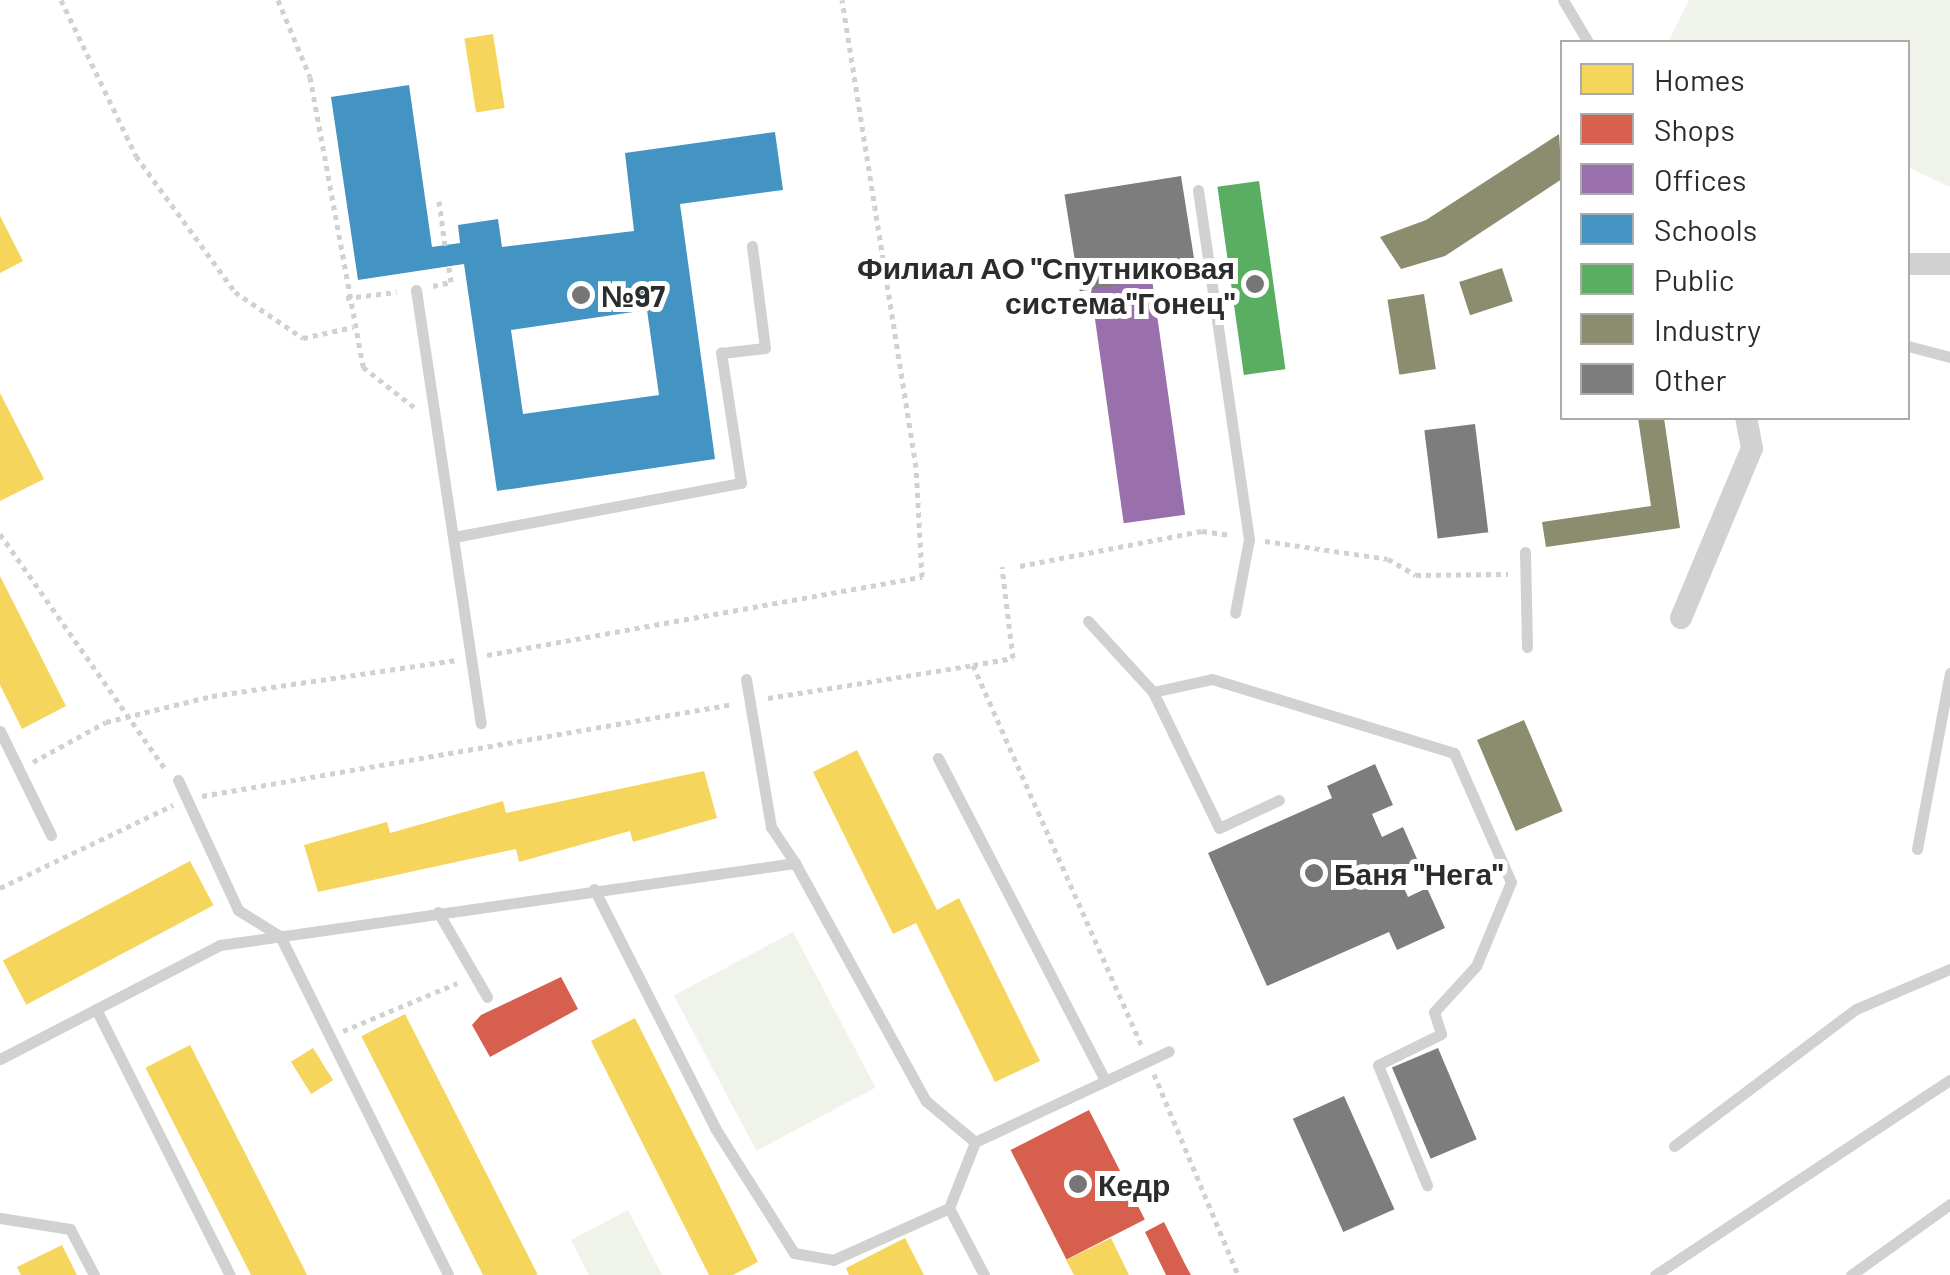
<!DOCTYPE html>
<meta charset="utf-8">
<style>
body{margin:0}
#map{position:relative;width:1950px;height:1275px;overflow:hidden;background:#fff;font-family:Barlow,sans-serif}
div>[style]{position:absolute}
.green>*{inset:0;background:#f0f3ea;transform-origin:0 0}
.homes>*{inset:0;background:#f6d55c;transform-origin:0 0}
.shops>*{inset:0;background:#d6604d;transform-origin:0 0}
.offices>*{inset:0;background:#9970ab;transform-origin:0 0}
.schools>*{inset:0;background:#4393c3}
.public>*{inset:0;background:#5aae61;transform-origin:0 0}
.industry>*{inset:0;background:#8c8c6e;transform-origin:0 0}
.building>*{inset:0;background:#7d7d7d;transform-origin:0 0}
.path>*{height:5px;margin-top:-2.5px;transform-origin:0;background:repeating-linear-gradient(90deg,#d1d1d1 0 5px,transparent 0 10px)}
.lane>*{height:11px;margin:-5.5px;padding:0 5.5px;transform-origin:5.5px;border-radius:5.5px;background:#d1d1d1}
.street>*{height:22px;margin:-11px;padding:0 11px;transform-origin:11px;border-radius:11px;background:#d1d1d1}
.dots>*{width:28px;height:28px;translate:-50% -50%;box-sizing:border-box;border:5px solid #fff;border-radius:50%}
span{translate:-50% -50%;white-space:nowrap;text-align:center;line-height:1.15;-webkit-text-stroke:10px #fff;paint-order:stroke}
.poi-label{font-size:30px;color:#2c2c2c;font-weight:700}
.right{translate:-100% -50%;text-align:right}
.left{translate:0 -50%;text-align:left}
.legend{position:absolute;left:1560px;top:40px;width:350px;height:380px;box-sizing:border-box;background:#fff;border:2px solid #ababab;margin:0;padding:12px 18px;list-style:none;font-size:30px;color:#2c2c2c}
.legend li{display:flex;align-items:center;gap:20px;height:50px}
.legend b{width:50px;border:2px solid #ababab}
</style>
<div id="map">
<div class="green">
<div style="clip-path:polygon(1689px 0,1950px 0,1950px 187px,1908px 167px,1908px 42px,1668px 42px)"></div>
<div style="left:793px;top:932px;width:176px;height:135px;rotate:62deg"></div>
<div style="clip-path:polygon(628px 1210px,662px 1275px,589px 1275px,571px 1240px)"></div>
</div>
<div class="homes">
<div style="left:493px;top:34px;width:75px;height:29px;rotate:81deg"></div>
<div style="clip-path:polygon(0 216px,23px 261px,0 273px)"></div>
<div style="clip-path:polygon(0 393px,44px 479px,0 501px)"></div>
<div style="clip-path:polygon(0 576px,66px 706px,22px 729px,0 685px)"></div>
<div style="clip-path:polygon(857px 750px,937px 910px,959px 898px,1040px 1061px,995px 1082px,916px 923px,893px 934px,813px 772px)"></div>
<div style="clip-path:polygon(704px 771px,717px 818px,633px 842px,630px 831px,519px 862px,516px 849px,318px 892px,304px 845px,387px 822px,390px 833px,503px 801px,506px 813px)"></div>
<div style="left:190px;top:861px;width:50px;height:212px;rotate:62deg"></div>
<div style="left:405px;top:1014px;width:292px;height:49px;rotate:63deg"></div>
<div style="clip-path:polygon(635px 1018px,758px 1262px,733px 1275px,709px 1275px,591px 1041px)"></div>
<div style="left:190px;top:1045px;width:258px;height:50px;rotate:63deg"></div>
<div style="left:313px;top:1048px;width:38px;height:26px;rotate:58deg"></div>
<div style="clip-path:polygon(905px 1238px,924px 1275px,849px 1275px,846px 1268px)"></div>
<div style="clip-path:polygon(1111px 1238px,1129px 1275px,1074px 1275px,1066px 1260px)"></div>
<div style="clip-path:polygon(62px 1245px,77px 1275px,21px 1275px,17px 1267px)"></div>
</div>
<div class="shops">
<div style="clip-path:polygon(561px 977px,578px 1009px,490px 1057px,472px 1025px,481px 1015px)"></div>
<div style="left:1089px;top:1110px;width:123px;height:88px;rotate:63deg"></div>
<div style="clip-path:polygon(1164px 1222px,1185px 1264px,1191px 1275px,1166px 1275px,1145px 1232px)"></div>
</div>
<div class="offices">
<div style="left:1152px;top:279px;width:238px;height:62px;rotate:82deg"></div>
</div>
<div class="schools">
<div style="clip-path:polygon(evenodd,409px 85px,432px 247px,460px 243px,458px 225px,498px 219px,502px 247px,634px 231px,625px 153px,775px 132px,783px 190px,680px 204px,715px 459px,497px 491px,464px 264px,358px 280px,331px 97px,409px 85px,647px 310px,659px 395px,523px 414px,511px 330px,647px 310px)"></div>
</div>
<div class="public">
<div style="left:1259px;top:181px;width:190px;height:42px;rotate:82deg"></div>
</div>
<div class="industry">
<div style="clip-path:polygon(1559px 134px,1562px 179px,1445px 256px,1401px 269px,1380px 237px,1426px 220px)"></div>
<div style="left:1502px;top:268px;width:35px;height:45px;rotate:72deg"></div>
<div style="left:1424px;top:294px;width:76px;height:37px;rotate:81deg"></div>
<div style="clip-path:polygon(1638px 418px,1664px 418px,1680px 528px,1546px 547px,1542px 522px,1651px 506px)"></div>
<div style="left:1524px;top:720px;width:99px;height:51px;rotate:67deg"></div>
</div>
<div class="building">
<div style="left:1181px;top:176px;width:98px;height:118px;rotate:81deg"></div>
<div style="left:1475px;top:424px;width:109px;height:51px;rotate:83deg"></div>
<div style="clip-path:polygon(1375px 764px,1393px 805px,1372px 814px,1382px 837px,1403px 827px,1421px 868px,1399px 877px,1408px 897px,1427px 888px,1445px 928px,1397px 950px,1389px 932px,1267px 986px,1208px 853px,1332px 798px,1327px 786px)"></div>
<div style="left:1438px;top:1048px;width:99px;height:50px;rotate:67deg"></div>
<div style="left:1344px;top:1096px;width:124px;height:56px;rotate:66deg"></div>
</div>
<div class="path">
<div style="left:61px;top:0;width:173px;rotate:64.3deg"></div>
<div style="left:136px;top:156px;width:168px;rotate:53.9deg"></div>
<div style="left:235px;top:292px;width:82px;rotate:34.1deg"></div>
<div style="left:303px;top:338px;width:51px;rotate:-12.4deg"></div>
<div style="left:278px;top:0;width:83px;rotate:67.4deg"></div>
<div style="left:310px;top:77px;width:295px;rotate:79.6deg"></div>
<div style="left:363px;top:367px;width:65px;rotate:38.1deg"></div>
<div style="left:439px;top:201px;width:45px;rotate:82.4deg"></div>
<div style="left:433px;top:286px;width:18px;rotate:-13deg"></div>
<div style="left:451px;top:282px;width:15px;rotate:-98deg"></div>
<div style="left:346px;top:298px;width:51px;rotate:-6.7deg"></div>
<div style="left:0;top:534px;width:287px;rotate:54.9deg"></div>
<div style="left:1265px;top:541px;width:124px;rotate:8.3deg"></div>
<div style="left:1388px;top:559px;width:32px;rotate:30deg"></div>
<div style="left:1416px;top:575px;width:92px;rotate:-0.6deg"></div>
<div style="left:1020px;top:566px;width:185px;rotate:-10.9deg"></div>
<div style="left:1202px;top:531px;width:27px;rotate:8deg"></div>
<div style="left:487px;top:655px;width:442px;rotate:-10.2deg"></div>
<div style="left:922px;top:577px;width:110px;rotate:-93.1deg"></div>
<div style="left:916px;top:467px;width:473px;rotate:-99deg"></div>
<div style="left:973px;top:665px;width:41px;rotate:-9.9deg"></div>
<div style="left:1013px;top:658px;width:92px;rotate:-96.9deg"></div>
<div style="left:768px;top:698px;width:208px;rotate:-9.1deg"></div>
<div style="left:973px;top:665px;width:417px;rotate:66.1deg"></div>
<div style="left:33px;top:762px;width:83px;rotate:-28.7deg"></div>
<div style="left:106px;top:722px;width:109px;rotate:-13.8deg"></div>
<div style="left:212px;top:696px;width:247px;rotate:-8.4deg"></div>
<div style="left:202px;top:796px;width:539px;rotate:-9.83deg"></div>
<div style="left:0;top:888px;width:192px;rotate:-25.6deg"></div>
<div style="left:343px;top:1031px;width:124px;rotate:-22.8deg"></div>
<div style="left:1154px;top:1074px;width:218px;rotate:67.3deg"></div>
</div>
<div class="lane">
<div style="left:1563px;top:0;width:49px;rotate:59.2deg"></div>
<div style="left:1198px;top:190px;width:353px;rotate:81.7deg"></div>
<div style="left:1249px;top:539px;width:75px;rotate:100.7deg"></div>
<div style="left:416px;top:290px;width:438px;rotate:81.5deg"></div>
<div style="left:1908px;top:346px;width:43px;rotate:14.7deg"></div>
<div style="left:454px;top:537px;width:292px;rotate:-10.7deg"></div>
<div style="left:741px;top:483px;width:132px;rotate:-98.7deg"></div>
<div style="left:721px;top:353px;width:44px;rotate:-6.5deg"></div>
<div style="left:765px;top:348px;width:103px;rotate:-97.3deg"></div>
<div style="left:1525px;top:552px;width:95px;rotate:88.8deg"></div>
<div style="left:1088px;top:621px;width:96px;rotate:47.5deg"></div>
<div style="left:1153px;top:692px;width:151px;rotate:64.1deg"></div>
<div style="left:1219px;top:828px;width:66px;rotate:-25deg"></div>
<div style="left:1153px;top:692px;width:60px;rotate:-12.4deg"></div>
<div style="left:1212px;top:679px;width:253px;rotate:17deg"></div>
<div style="left:1454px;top:753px;width:141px;rotate:66.2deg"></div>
<div style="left:1511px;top:882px;width:91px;rotate:112.6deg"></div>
<div style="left:1476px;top:966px;width:62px;rotate:132.4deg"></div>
<div style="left:1434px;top:1012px;width:23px;rotate:72deg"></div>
<div style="left:1441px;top:1034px;width:70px;rotate:153.8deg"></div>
<div style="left:1378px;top:1065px;width:130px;rotate:67.8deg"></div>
<div style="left:0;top:731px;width:116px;rotate:63.9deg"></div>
<div style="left:938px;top:758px;width:363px;rotate:62.6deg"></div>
<div style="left:178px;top:780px;width:143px;rotate:65.2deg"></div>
<div style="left:238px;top:910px;width:49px;rotate:31.8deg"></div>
<div style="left:280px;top:936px;width:378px;rotate:63.6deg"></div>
<div style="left:1917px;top:849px;width:179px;rotate:-79.4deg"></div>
<div style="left:795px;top:863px;width:272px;rotate:61.2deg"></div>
<div style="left:926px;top:1101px;width:64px;rotate:39.9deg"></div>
<div style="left:975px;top:1142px;width:214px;rotate:-25.1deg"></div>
<div style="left:594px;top:889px;width:268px;rotate:63.1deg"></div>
<div style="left:715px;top:1128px;width:148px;rotate:57.7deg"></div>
<div style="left:794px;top:1253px;width:40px;rotate:10deg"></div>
<div style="left:833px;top:1260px;width:127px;rotate:-24.1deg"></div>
<div style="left:949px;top:1208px;width:71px;rotate:-68.5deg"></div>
<div style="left:438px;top:912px;width:98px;rotate:60deg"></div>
<div style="left:96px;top:1009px;width:298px;rotate:63.3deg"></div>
<div style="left:0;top:1059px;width:248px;rotate:-27.4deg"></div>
<div style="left:220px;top:945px;width:581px;rotate:-8.12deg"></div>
<div style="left:795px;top:863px;width:43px;rotate:-123.7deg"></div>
<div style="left:771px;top:827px;width:150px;rotate:-99.6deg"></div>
<div style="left:1674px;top:1146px;width:228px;rotate:-37deg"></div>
<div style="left:1856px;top:1009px;width:102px;rotate:-23.1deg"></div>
<div style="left:949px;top:1208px;width:76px;rotate:62.4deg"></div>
<div style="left:0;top:1218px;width:71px;rotate:8.9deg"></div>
<div style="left:70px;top:1229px;width:52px;rotate:62.4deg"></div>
<div style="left:1655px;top:1275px;width:354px;rotate:-33.5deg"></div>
<div style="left:1851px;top:1275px;width:122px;rotate:-35.6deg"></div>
</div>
<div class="street">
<div style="left:1908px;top:264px;width:42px"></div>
<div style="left:1681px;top:618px;width:184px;rotate:-67.3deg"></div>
<div style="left:1752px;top:448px;width:31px;rotate:-101deg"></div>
</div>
<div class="dots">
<div style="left:1255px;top:284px;background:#767676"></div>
<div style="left:581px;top:295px;background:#767676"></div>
<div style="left:1314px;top:873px;background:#767676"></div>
<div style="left:1078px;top:1184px;background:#767676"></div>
</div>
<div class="poi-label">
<span class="right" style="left:1235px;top:284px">Филиал АО "Спутниковая<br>система"Гонец"</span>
<span class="left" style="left:601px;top:295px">№97</span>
<span class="left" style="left:1334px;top:873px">Баня "Нега"</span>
<span class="left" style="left:1098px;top:1184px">Кедр</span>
</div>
<ul class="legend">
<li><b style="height:28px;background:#f6d55c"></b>Homes</li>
<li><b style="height:28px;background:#d6604d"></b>Shops</li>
<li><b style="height:28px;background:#9970ab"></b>Offices</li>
<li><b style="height:28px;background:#4393c3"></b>Schools</li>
<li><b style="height:28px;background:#5aae61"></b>Public</li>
<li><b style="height:28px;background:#8c8c6e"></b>Industry</li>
<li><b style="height:28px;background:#7d7d7d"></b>Other</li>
</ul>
</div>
